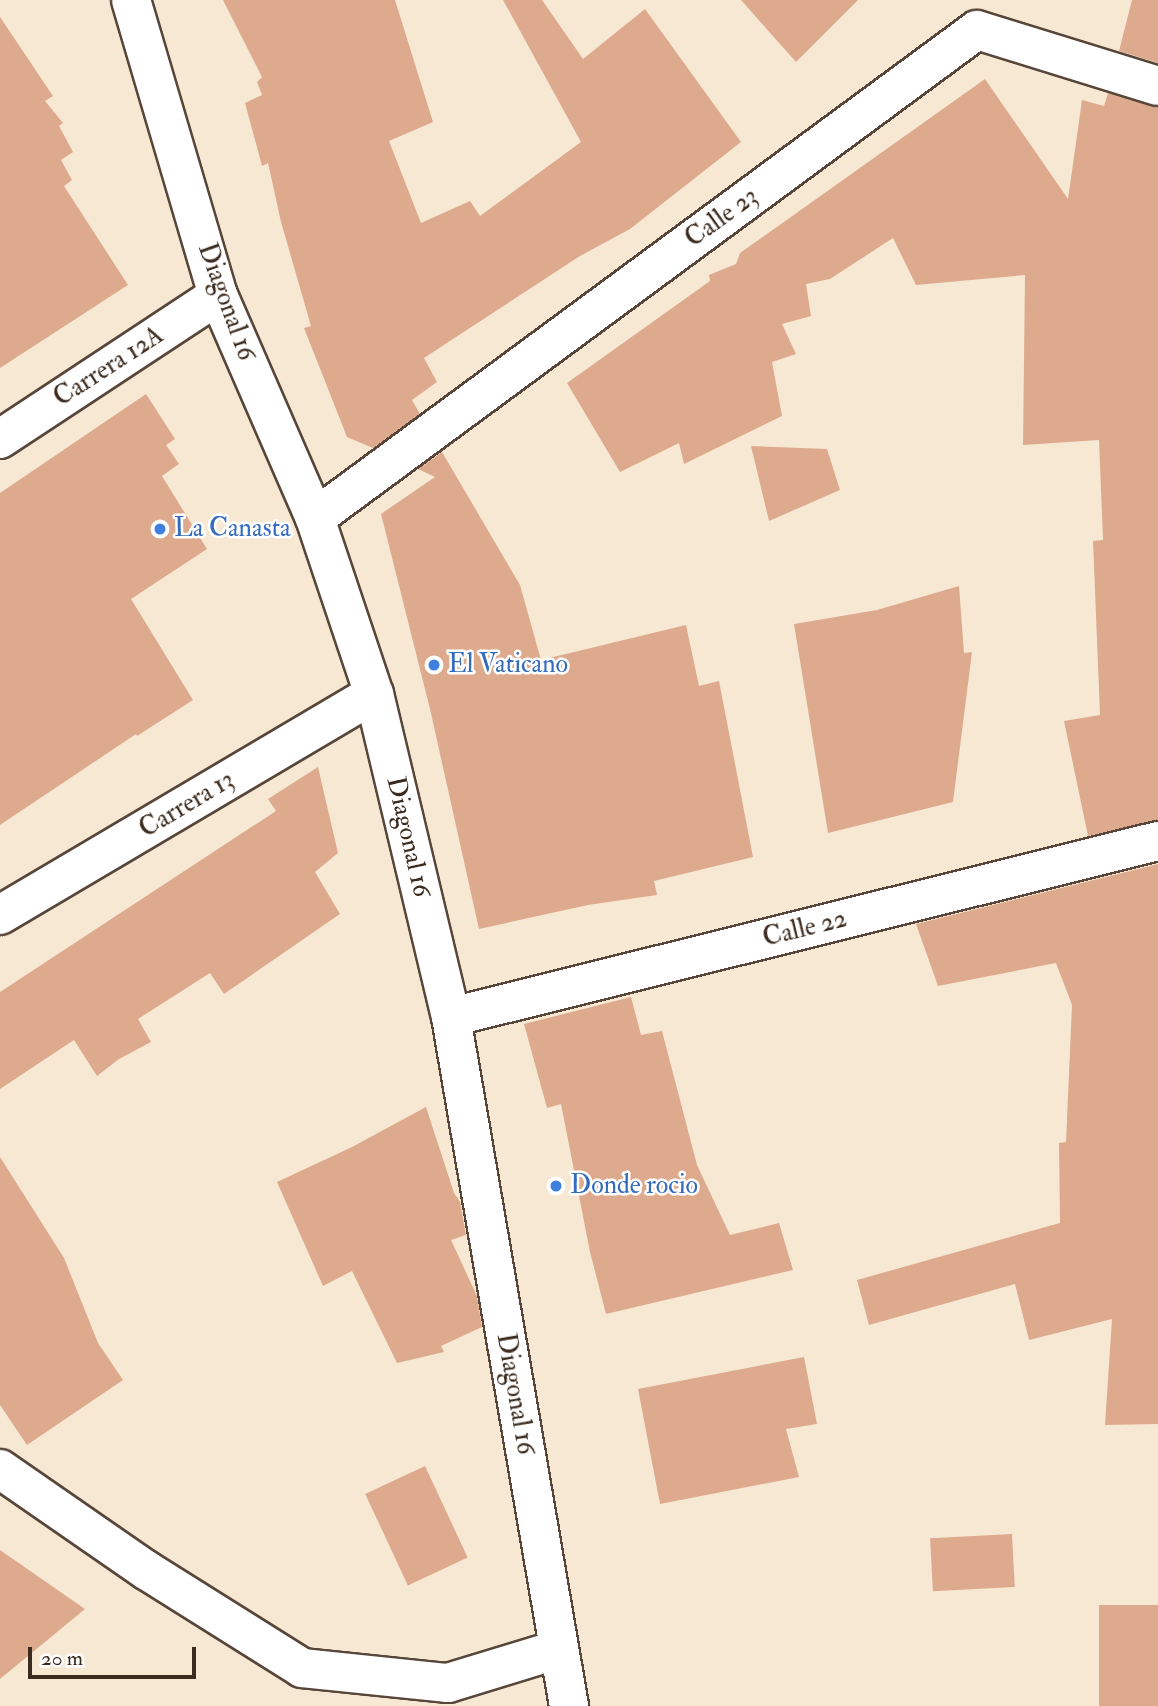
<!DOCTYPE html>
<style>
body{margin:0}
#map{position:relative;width:1158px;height:1706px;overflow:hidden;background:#f7e8d4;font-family:"IM FELL Double Pica",serif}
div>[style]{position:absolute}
.building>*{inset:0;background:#deaa8e;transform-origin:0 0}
.roads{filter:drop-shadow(2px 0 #574639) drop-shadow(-2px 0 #574639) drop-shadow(0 2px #574639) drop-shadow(0 -2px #574639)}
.street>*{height:38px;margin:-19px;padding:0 19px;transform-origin:19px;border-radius:19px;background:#fff}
.dots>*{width:19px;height:19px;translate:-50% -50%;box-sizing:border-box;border:4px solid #fff;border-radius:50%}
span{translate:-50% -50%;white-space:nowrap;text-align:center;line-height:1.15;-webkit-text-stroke:5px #fff;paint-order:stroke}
.street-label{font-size:26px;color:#3b2a1e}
.shop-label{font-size:26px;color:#366cbe}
.left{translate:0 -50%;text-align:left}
.scale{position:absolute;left:28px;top:1647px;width:168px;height:32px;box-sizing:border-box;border:4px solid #3b2a1e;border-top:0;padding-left:9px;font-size:21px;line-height:24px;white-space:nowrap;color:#3b2a1e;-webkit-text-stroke:5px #fff;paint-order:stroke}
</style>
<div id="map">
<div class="building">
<div style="clip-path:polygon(223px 0,395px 0,433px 122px,389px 141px,421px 223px,470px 201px,480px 216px,581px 142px,503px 0,542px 0,583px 59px,645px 9px,741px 142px,630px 229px,580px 256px,424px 358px,437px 382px,412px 400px,420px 414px,373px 448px,347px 437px,304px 328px,311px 326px,281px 222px,268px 163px,262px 166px,245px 103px,262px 95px,257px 82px,262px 77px)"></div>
<div style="clip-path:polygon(741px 0,858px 0,796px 62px)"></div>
<div style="clip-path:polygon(1132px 0,1158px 0,1158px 63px,1119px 51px)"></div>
<div style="clip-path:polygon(0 17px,53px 96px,45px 101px,63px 123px,59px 126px,73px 152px,61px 160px,72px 180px,64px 186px,128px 285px,0 368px)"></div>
<div style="clip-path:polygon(985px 79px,1068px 199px,1082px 100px,1104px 106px,1108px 93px,1158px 107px,1158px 820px,1088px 836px,1064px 721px,1100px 715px,1093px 541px,1103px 540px,1099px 440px,1023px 445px,1025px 275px,916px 285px,893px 238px,830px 279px,806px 284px,811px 316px,782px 324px,796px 354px,772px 362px,782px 416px,684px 464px,679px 443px,620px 472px,567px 383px,710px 281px,709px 275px,736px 264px,740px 253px)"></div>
<div style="clip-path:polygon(146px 394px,175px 439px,166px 445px,179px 464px,162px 476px,207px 549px,131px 599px,193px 700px,137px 736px,136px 734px,0 825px,0 493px)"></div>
<div style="clip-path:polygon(751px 446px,827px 449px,840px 490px,769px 521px)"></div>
<div style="clip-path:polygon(442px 452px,520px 585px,541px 660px,686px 625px,699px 686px,719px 681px,753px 857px,654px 881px,657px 895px,588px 905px,479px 929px,430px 709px,381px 514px,435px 477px,418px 469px)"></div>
<div style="clip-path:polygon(959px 586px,964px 653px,972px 652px,953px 802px,828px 833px,794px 624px,877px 610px)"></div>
<div style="clip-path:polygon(318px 767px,338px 853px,315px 872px,340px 914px,224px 994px,210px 973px,138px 1019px,151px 1042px,119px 1059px,97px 1076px,74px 1040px,0 1089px,0 992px,276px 811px,268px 799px)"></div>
<div style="clip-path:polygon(1158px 864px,1158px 1424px,1105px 1425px,1112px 1319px,1029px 1340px,1015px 1284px,869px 1325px,857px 1280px,1060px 1223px,1059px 1143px,1066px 1142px,1072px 1005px,1056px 963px,938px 986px,916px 924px)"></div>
<div style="clip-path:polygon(631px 997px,641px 1035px,662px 1031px,697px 1165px,730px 1235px,779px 1223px,793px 1270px,606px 1314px,590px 1252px,561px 1104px,547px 1108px,524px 1024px)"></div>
<div style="clip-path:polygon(426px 1107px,454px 1193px,460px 1202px,466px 1235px,451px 1240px,477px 1296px,482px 1327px,441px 1346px,444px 1352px,397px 1363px,352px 1271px,323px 1286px,277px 1182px,352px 1147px)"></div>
<div style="clip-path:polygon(0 1157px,64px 1258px,98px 1343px,123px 1380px,27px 1445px,0 1405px)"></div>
<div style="clip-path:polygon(804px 1357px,817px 1424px,786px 1429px,799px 1477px,660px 1504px,638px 1389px)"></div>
<div style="left:425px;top:1466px;width:101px;height:66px;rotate:65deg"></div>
<div style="left:1012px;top:1534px;width:53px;height:82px;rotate:87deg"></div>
<div style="clip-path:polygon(0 1550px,85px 1609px,0 1679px)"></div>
<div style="left:1099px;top:1605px;width:59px;height:101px"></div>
</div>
<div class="roads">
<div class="street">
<div style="left:131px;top:0;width:308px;rotate:73.6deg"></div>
<div style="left:218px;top:295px;width:243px;rotate:66.5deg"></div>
<div style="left:315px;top:518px;width:186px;rotate:71.5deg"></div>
<div style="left:374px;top:694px;width:332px;rotate:76.6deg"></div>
<div style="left:451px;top:1017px;width:699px;rotate:80.28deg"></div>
<div style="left:977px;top:30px;width:189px;rotate:17.2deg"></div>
<div style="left:0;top:439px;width:261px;rotate:-33.4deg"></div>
<div style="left:315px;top:518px;width:822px;rotate:-36.4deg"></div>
<div style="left:0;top:915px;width:434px;rotate:-30.6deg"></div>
<div style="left:451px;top:1017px;width:729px;rotate:-13.98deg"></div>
<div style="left:0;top:1469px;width:178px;rotate:34.7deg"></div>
<div style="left:146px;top:1570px;width:184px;rotate:32.1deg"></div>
<div style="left:302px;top:1668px;width:147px;rotate:5.9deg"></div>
<div style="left:448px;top:1683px;width:116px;rotate:-17deg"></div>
</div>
</div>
<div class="dots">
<div style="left:160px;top:529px;background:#3f7fe0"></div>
<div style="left:434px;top:665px;background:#3f7fe0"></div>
<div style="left:556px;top:1186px;background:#3f7fe0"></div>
</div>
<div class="street-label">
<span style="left:722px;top:218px;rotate:-36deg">Calle 23</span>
<span style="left:226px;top:302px;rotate:70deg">Diagonal 16</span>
<span style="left:109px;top:367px;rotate:-33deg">Carrera 12A</span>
<span style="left:187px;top:805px;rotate:-31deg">Carrera 13</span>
<span style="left:408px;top:837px;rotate:77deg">Diagonal 16</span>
<span style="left:805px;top:929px;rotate:-14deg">Calle 22</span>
<span style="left:515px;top:1394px;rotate:80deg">Diagonal 16</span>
</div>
<div class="shop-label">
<span class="left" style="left:174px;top:529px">La Canasta</span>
<span class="left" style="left:448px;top:665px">El Vaticano</span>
<span class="left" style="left:570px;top:1186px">Donde rocio</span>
</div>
<div class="scale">20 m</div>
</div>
